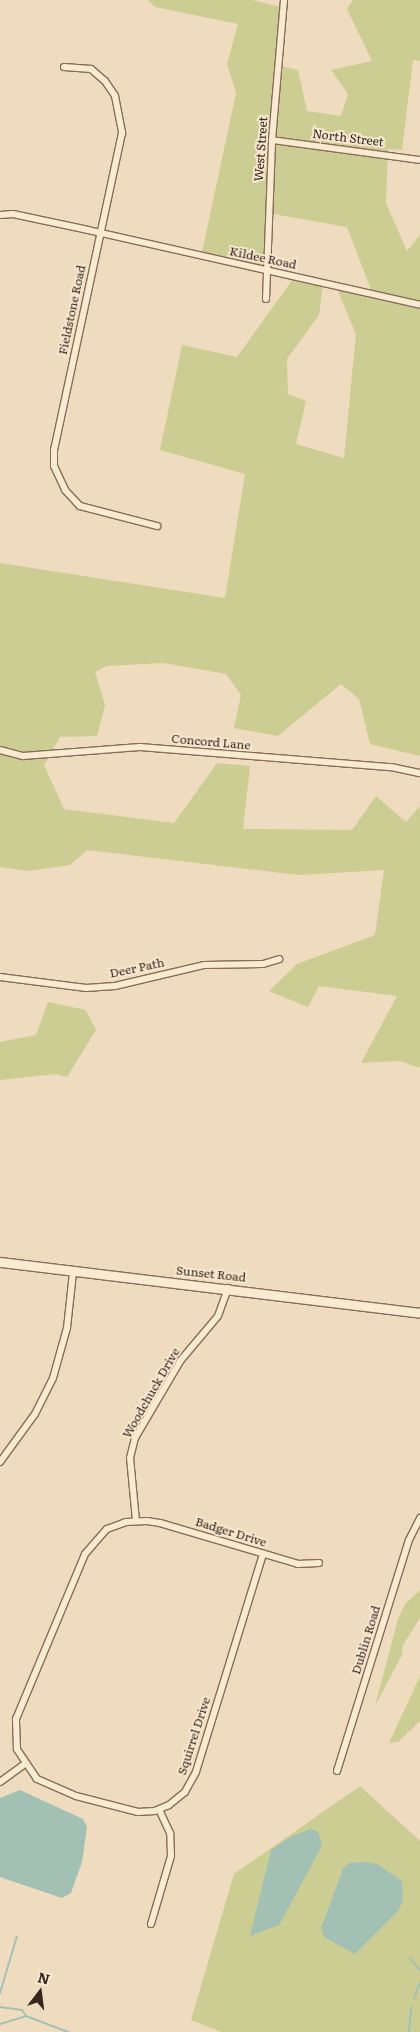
<!DOCTYPE html>
<style>
body{margin:0}
#map{position:relative;width:420px;height:2032px;overflow:hidden;background:#efdcbf;font-family:Literata,serif}
div>[style]{position:absolute}
.green>*{inset:0;background:#cccd93}
.water>*{inset:0;background:#a3c0b5}
.stream>*{height:2px;margin:-1px;padding:0 1px;transform-origin:1px;border-radius:1px;background:#a3c0b5}
.roads{filter:drop-shadow(1px 0 #886c57) drop-shadow(-1px 0 #886c57) drop-shadow(0 1px #886c57) drop-shadow(0 -1px #886c57)}
.street>*{height:6px;margin:-3px;padding:0 3px;transform-origin:3px;border-radius:3px;background:#f9ead2}
.secondary>*{height:9px;margin:-4.5px;padding:0 4.5px;transform-origin:4.5px;border-radius:4.5px;background:#f9ead2}
span{translate:-50% -50%;white-space:nowrap;text-align:center;line-height:1.15;-webkit-text-stroke:4px #f6e7cf;paint-order:stroke}
.street-label{font-size:12px;color:#37261c}
.north{position:absolute;left:15px;top:1967px;width:50px;height:50px;-webkit-text-stroke:4px #f6e7cf;paint-order:stroke;rotate:15deg;font-size:14px;font-weight:700;line-height:20px;text-align:center;color:#37261c}
.north::after{content:'';display:block;margin:auto;width:18px;height:22px;background:#37261c;clip-path:polygon(50% 0,100% 100%,50% 72%,0 100%)}
</style>
<div id="map">
<div class="green">
<div style="clip-path:polygon(148px 0,252px 0,285px 8px,281px 66px,298px 70px,307px 111px,341px 116px,348px 94px,331px 70px,372px 61px,347px 9px,353px 0,420px 0,420px 61px,413px 60px,402px 150px,388px 149px,386px 203px,407px 251px,420px 235px,420px 756px,370px 744px,359px 699px,341px 684px,278px 736px,234px 728px,241px 695px,226px 674px,164px 663px,107px 666px,95px 672px,105px 705px,97px 736px,60px 737px,44px 765px,64px 809px,174px 823px,217px 763px,250px 766px,243px 829px,352px 830px,376px 796px,406px 822px,420px 806px,420px 1068px,400px 1061px,361px 1063px,397px 996px,319px 986px,308px 1007px,269px 991px,297px 964px,375px 935px,384px 870px,299px 875px,87px 850px,70px 865px,28px 871px,0 867px,0 563px,225px 598px,245px 474px,160px 450px,182px 345px,237px 357px,293px 279px,323px 285px,319px 315px,287px 359px,288px 394px,306px 401px,296px 444px,344px 458px,356px 334px,337px 289px,368px 296px,370px 287px,347px 227px,273px 214px,271px 273px,201px 257px,236px 93px,227px 64px,238px 24px,155px 7px)"></div>
<div style="clip-path:polygon(48px 1002px,86px 1010px,96px 1030px,67px 1077px,56px 1074px,0 1080px,0 1042px,36px 1035px)"></div>
<div style="clip-path:polygon(420px 1590px,420px 1618px,403px 1645px,402px 1655px,375px 1706px,398px 1619px,405px 1604px)"></div>
<div style="clip-path:polygon(420px 1676px,420px 1721px,398px 1742px,389px 1743px)"></div>
<div style="clip-path:polygon(360px 1786px,420px 1841px,420px 2032px,221px 2032px,191px 2020px,234px 1874px)"></div>
</div>
<div class="water">
<div style="clip-path:polygon(20px 1790px,83px 1819px,87px 1827px,82px 1862px,71px 1893px,62px 1898px,0 1877px,0 1798px)"></div>
<div style="clip-path:polygon(310px 1829px,318px 1831px,322px 1846px,279px 1925px,250px 1936px,271px 1850px,292px 1836px)"></div>
<div style="clip-path:polygon(366px 1862px,377px 1864px,402px 1881px,403px 1900px,399px 1910px,355px 1954px,324px 1937px,321px 1928px,343px 1869px,349px 1863px)"></div>
</div>
<div class="stream">
<div style="left:410px;top:1958px;width:16px;rotate:52deg"></div>
<div style="left:0;top:1993px;width:59px;rotate:-73.4deg"></div>
<div style="left:414px;top:1999px;width:18px;rotate:-71deg"></div>
<div style="left:0;top:2007px;width:22px;rotate:8deg"></div>
<div style="left:22px;top:2010px;width:7px;rotate:56deg"></div>
<div style="left:26px;top:2016px;width:45px;rotate:20.9deg"></div>
<div style="left:0;top:2024px;width:27px;rotate:-17deg"></div>
<div style="left:409px;top:2032px;width:25px;rotate:-85deg"></div>
</div>
<div class="roads">
<div class="street">
<div style="left:64px;top:67px;width:27px;rotate:4deg"></div>
<div style="left:91px;top:69px;width:18px;rotate:41deg"></div>
<div style="left:105px;top:81px;width:18px;rotate:56deg"></div>
<div style="left:115px;top:96px;width:38px;rotate:79deg"></div>
<div style="left:122px;top:133px;width:324px;rotate:102.1deg"></div>
<div style="left:54px;top:450px;width:16px;rotate:90deg"></div>
<div style="left:54px;top:466px;width:26px;rotate:65deg"></div>
<div style="left:65px;top:490px;width:22px;rotate:47deg"></div>
<div style="left:80px;top:506px;width:80px;rotate:14.6deg"></div>
<div style="left:272px;top:140px;width:149px;rotate:7.7deg"></div>
<div style="left:0;top:215px;width:13px;rotate:-4deg"></div>
<div style="left:13px;top:214px;width:77px;rotate:12deg"></div>
<div style="left:88px;top:230px;width:340px;rotate:12.7deg"></div>
<div style="left:266px;top:299px;width:159px;rotate:-87.8deg"></div>
<div style="left:272px;top:140px;width:141px;rotate:-85.1deg"></div>
<div style="left:0;top:750px;width:24px;rotate:15deg"></div>
<div style="left:23px;top:756px;width:117px;rotate:-4.4deg"></div>
<div style="left:140px;top:747px;width:252px;rotate:4.6deg"></div>
<div style="left:391px;top:767px;width:30px;rotate:12deg"></div>
<div style="left:0;top:977px;width:87px;rotate:7.3deg"></div>
<div style="left:86px;top:988px;width:29px;rotate:-4deg"></div>
<div style="left:115px;top:986px;width:91px;rotate:-13.3deg"></div>
<div style="left:204px;top:965px;width:59px;rotate:-1deg"></div>
<div style="left:263px;top:964px;width:17px;rotate:-17deg"></div>
<div style="left:0;top:1462px;width:59px;rotate:-53.9deg"></div>
<div style="left:35px;top:1414px;width:40px;rotate:-63.4deg"></div>
<div style="left:53px;top:1378px;width:52px;rotate:-74.4deg"></div>
<div style="left:67px;top:1328px;width:55px;rotate:-83.8deg"></div>
<div style="left:136px;top:1521px;width:63px;rotate:-95.4deg"></div>
<div style="left:130px;top:1458px;width:21px;rotate:-76deg"></div>
<div style="left:135px;top:1438px;width:91px;rotate:-59.5deg"></div>
<div style="left:181px;top:1360px;width:57px;rotate:-49.9deg"></div>
<div style="left:218px;top:1316px;width:30px;rotate:-70deg"></div>
<div style="left:263px;top:1554px;width:228px;rotate:107.1deg"></div>
<div style="left:196px;top:1772px;width:23px;rotate:119deg"></div>
<div style="left:185px;top:1792px;width:21px;rotate:141deg"></div>
<div style="left:169px;top:1805px;width:15px;rotate:157deg"></div>
<div style="left:155px;top:1811px;width:17px;rotate:177deg"></div>
<div style="left:138px;top:1812px;width:64px;rotate:-165.5deg"></div>
<div style="left:76px;top:1796px;width:43px;rotate:-156.4deg"></div>
<div style="left:37px;top:1779px;width:36px;rotate:-124deg"></div>
<div style="left:17px;top:1749px;width:30px;rotate:-92deg"></div>
<div style="left:16px;top:1719px;width:179px;rotate:-67.3deg"></div>
<div style="left:85px;top:1554px;width:33px;rotate:-49deg"></div>
<div style="left:107px;top:1529px;width:20px;rotate:-20deg"></div>
<div style="left:126px;top:1522px;width:21px;rotate:-3deg"></div>
<div style="left:147px;top:1521px;width:13px;rotate:9deg"></div>
<div style="left:160px;top:1523px;width:144px;rotate:16.5deg"></div>
<div style="left:298px;top:1564px;width:21px;rotate:-3deg"></div>
<div style="left:337px;top:1771px;width:242px;rotate:-72.7deg"></div>
<div style="left:409px;top:1540px;width:25px;rotate:-63deg"></div>
<div style="left:0;top:1782px;width:31px;rotate:-36deg"></div>
<div style="left:151px;top:1924px;width:71px;rotate:-73.6deg"></div>
<div style="left:171px;top:1856px;width:23px;rotate:-92deg"></div>
<div style="left:170px;top:1833px;width:26px;rotate:-115deg"></div>
</div>
<div class="secondary">
<div style="left:0;top:1262px;width:423px;rotate:6.9deg"></div>
</div>
</div>
<div class="street-label">
<span style="left:348px;top:138px;rotate:7deg">North Street</span>
<span style="left:261px;top:149px;rotate:-86deg">West Street</span>
<span style="left:263px;top:258px;rotate:12deg">Kildee Road</span>
<span style="left:72px;top:310px;rotate:-78deg">Fieldstone Road</span>
<span style="left:211px;top:742px;rotate:5deg">Concord Lane</span>
<span style="left:137px;top:968px;rotate:-12deg">Deer Path</span>
<span style="left:211px;top:1274px;rotate:6deg">Sunset Road</span>
<span style="left:151px;top:1393px;rotate:-60deg">Woodchuck Drive</span>
<span style="left:231px;top:1532px;rotate:17deg">Badger Drive</span>
<span style="left:366px;top:1640px;rotate:-73deg">Dublin Road</span>
<span style="left:194px;top:1736px;rotate:-72deg">Squirrel Drive</span>
</div>
<div class="north">N</div>
</div>
